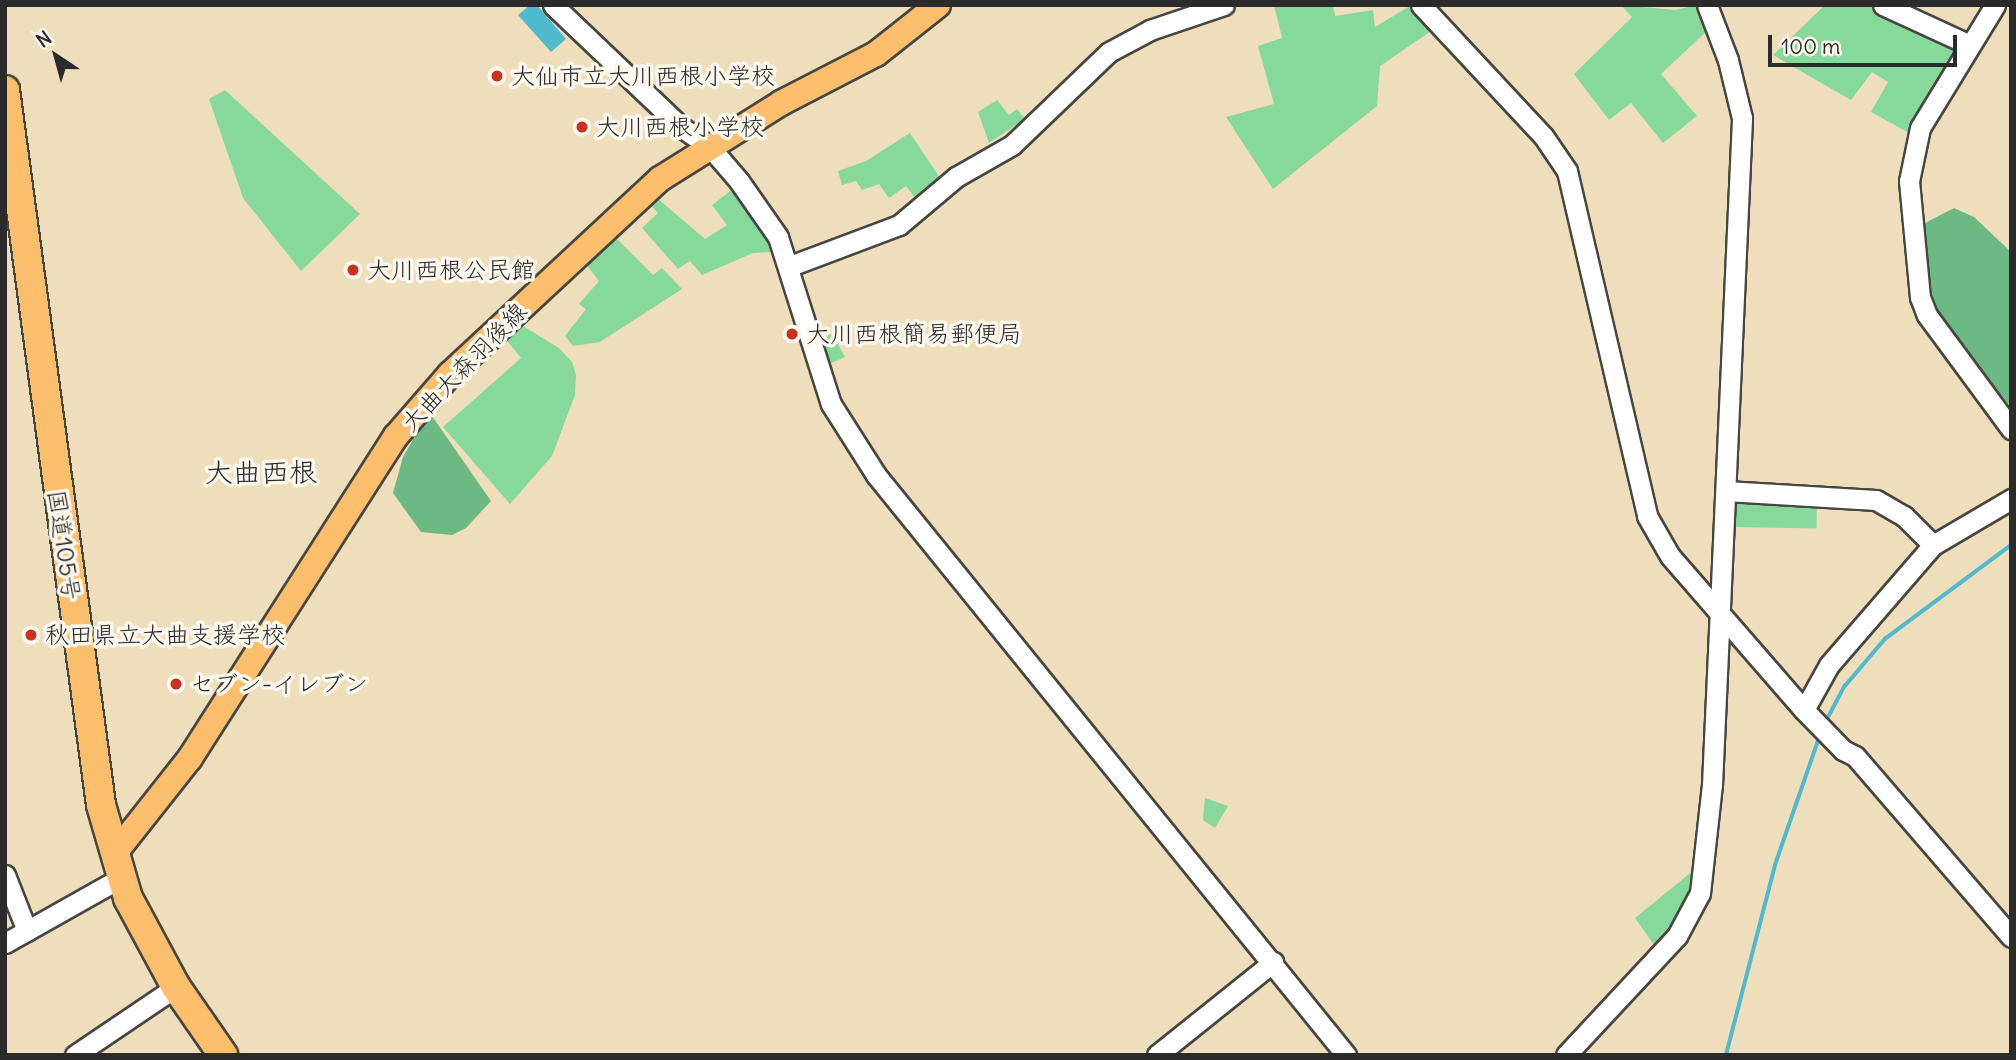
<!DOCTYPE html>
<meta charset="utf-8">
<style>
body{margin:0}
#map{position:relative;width:2016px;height:1060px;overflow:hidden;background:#eedebc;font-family:Delius,"Klee One",sans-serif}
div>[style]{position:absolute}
.green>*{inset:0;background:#86d99b;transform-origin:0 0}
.forest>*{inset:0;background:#6cb983}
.water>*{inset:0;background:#4fbacc}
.stream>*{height:3.5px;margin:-1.75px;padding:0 1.75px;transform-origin:1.75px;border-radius:1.75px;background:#4fbacc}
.roads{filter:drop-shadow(2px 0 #484641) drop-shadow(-2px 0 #484641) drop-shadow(0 2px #484641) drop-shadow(0 -2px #484641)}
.minor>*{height:19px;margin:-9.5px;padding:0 9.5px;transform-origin:9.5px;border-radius:9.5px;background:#fff}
.major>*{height:24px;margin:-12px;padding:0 12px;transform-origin:12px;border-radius:12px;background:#fabe6d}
.highway>*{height:28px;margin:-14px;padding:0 14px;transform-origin:14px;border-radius:14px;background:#fabe6d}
.dots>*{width:19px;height:19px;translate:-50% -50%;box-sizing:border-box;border:4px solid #fbf7ec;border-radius:50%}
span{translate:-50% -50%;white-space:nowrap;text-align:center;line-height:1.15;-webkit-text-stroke:7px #fbf7ec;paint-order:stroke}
.poi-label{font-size:24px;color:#2b2b2b}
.left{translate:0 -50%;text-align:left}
.street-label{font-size:24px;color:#2b2b2b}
.quarter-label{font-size:28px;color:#2b2b2b}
.frame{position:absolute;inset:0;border:7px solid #2b2b2b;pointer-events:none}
.north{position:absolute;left:21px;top:21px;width:70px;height:70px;-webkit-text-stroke:5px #fbf7ec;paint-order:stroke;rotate:324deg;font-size:19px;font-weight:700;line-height:28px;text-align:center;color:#2b2b2b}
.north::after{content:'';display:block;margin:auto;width:24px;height:32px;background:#2b2b2b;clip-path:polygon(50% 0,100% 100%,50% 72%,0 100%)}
.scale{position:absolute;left:1768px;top:35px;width:189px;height:32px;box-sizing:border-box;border:4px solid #2b2b2b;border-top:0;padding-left:9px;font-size:21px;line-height:24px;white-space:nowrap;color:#2b2b2b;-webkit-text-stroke:5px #fbf7ec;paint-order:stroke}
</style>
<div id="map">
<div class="green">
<div style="clip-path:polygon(1274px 5px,1333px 5px,1335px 16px,1373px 10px,1375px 27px,1410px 6px,1434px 29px,1380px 66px,1377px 106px,1273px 189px,1226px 117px,1274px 104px,1258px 46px,1282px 38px)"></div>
<div style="clip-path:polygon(1621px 5px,1675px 10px,1697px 5px,1709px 29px,1661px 74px,1697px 116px,1663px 143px,1631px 103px,1609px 120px,1574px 74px,1632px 17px)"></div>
<div style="clip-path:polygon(1825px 5px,1874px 5px,1963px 45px,1909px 133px,1871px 112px,1888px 82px,1872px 72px,1851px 100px,1773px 55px)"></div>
<div style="clip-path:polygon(225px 90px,360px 214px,301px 271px,243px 198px,209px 99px)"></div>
<div style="clip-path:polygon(997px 100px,1009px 115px,1017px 109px,1025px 119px,989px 143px,978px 112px)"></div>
<div style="clip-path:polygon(910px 133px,942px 181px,915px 198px,906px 186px,889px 198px,879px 184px,862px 190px,856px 181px,842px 185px,838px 171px,866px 161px)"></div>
<div style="clip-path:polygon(733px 189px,776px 252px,753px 253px,702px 275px,690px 261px,678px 269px,642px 228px,658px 213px,650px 204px,657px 198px,705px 239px,727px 225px,712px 205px)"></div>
<div style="clip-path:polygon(611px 233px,653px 275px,662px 268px,682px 289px,600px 342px,573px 346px,565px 336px,586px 309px,579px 304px,599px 281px,582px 259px)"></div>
<div style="clip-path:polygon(516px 322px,559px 348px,572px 362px,576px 375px,575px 395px,552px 456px,510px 504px,443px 427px,521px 358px,502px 334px)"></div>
<div style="clip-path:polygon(832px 334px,845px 357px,829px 364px,822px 338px)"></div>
<div style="left:1731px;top:498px;width:86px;height:29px;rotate:1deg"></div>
<div style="clip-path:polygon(1205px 798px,1228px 806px,1215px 828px,1203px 820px)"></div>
<div style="clip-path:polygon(1694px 870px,1695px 884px,1682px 913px,1655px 946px,1635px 918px)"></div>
</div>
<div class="forest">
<div style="clip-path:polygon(1954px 208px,1974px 217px,2011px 252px,2011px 407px,1939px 316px,1922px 259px,1920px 233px,1925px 223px)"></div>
<div style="clip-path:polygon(432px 416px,491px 501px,466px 528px,452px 535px,421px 532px,393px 493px,403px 457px,422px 424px)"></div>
</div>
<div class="water">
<div style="clip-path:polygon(530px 5px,537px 5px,566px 39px,551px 52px,518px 15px)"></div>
</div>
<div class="stream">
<div style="left:1826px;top:721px;width:40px;rotate:-62deg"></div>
<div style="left:1845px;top:686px;width:62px;rotate:-49.6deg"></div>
<div style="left:1885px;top:639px;width:157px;rotate:-36.7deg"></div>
<div style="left:1726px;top:1055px;width:196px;rotate:-75.5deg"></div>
<div style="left:1775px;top:865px;width:138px;rotate:-70.9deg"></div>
</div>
<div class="roads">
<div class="minor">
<div style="left:553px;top:5px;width:177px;rotate:43.6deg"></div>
<div style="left:681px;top:127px;width:34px;rotate:34deg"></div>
<div style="left:709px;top:146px;width:46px;rotate:49.4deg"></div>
<div style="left:739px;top:181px;width:68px;rotate:55.1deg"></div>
<div style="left:778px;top:237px;width:175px;rotate:72.4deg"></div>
<div style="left:831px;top:404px;width:84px;rotate:57.6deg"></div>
<div style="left:876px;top:475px;width:747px;rotate:50.98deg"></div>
<div style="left:1421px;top:5px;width:180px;rotate:47deg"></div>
<div style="left:1544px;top:137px;width:41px;rotate:55.9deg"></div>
<div style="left:1567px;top:171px;width:354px;rotate:76.9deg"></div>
<div style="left:1647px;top:516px;width:46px;rotate:60.1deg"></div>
<div style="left:1670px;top:556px;width:204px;rotate:49deg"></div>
<div style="left:1804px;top:710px;width:56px;rotate:45.7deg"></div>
<div style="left:1843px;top:750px;width:13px;rotate:27deg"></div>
<div style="left:1855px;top:756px;width:239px;rotate:49.2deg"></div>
<div style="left:1883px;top:5px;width:96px;rotate:24.7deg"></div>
<div style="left:1995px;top:5px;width:144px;rotate:121.4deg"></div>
<div style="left:1920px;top:128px;width:54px;rotate:101.7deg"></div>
<div style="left:1909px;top:181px;width:117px;rotate:84.6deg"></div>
<div style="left:1920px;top:297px;width:19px;rotate:69deg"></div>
<div style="left:1927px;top:315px;width:142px;rotate:53.6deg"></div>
<div style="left:790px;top:266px;width:116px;rotate:-20.6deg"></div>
<div style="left:899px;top:225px;width:75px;rotate:-40.1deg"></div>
<div style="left:956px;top:177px;width:64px;rotate:-29.7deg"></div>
<div style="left:1012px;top:145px;width:134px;rotate:-43.8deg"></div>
<div style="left:1109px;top:52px;width:47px;rotate:-28.2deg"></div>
<div style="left:1150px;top:30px;width:78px;rotate:-18.7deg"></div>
<div style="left:1726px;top:491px;width:150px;rotate:3.4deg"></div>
<div style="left:1876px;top:500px;width:32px;rotate:30deg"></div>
<div style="left:1904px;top:516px;width:41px;rotate:45deg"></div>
<div style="left:1804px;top:710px;width:51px;rotate:-60.9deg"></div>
<div style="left:1829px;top:665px;width:159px;rotate:-49.1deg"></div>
<div style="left:1933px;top:545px;width:91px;rotate:-30.5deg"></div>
<div style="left:5px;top:875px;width:60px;rotate:68.6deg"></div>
<div style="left:5px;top:943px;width:134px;rotate:-29.4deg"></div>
<div style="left:75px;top:1055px;width:122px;rotate:-34deg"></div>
<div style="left:1157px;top:1055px;width:149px;rotate:-38.7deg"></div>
<div style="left:1566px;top:1055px;width:163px;rotate:-47deg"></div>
<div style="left:1677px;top:936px;width:49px;rotate:-61.9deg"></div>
<div style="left:1700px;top:893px;width:109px;rotate:-83.7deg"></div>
<div style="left:1712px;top:785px;width:668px;rotate:-87.42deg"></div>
<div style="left:1742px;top:118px;width:60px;rotate:-103.6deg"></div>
<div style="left:1728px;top:60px;width:59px;rotate:-110.9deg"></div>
</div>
<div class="major">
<div style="left:115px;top:853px;width:121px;rotate:-51.7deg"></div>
<div style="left:190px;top:758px;width:382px;rotate:-57.4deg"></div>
<div style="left:396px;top:436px;width:82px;rotate:-48.9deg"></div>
<div style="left:450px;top:374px;width:287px;rotate:-42.9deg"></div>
<div style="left:660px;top:179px;width:143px;rotate:-32.1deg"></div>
<div style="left:781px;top:103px;width:107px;rotate:-27.3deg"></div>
<div style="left:876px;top:54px;width:79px;rotate:-38.3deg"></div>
</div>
<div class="highway">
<div style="left:5px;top:90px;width:721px;rotate:82.35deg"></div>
<div style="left:101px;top:805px;width:97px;rotate:73.8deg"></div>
<div style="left:128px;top:898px;width:101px;rotate:61.7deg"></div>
<div style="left:176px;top:987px;width:83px;rotate:55.3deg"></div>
</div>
</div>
<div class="dots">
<div style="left:497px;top:76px;background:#c8321e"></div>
<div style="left:582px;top:127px;background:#c8321e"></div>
<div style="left:353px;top:270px;background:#c8321e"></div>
<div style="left:792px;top:334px;background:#c8321e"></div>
<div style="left:31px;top:635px;background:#c8321e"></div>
<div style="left:176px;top:684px;background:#c8321e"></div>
</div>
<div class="poi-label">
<span class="left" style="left:511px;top:76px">大仙市立大川西根小学校</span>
<span class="left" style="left:596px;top:127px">大川西根小学校</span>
<span class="left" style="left:367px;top:270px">大川西根公民館</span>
<span class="left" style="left:806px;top:334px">大川西根簡易郵便局</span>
<span class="left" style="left:45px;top:635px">秋田県立大曲支援学校</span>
<span class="left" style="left:190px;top:684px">セブン-イレブン</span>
</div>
<div class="street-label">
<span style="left:464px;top:367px;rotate:-46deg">大曲大森羽後線</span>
<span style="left:64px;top:545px;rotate:82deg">国道105号</span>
</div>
<div class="quarter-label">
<span style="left:261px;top:472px">大曲西根</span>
</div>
<div class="frame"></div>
<div class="north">N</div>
<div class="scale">100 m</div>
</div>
